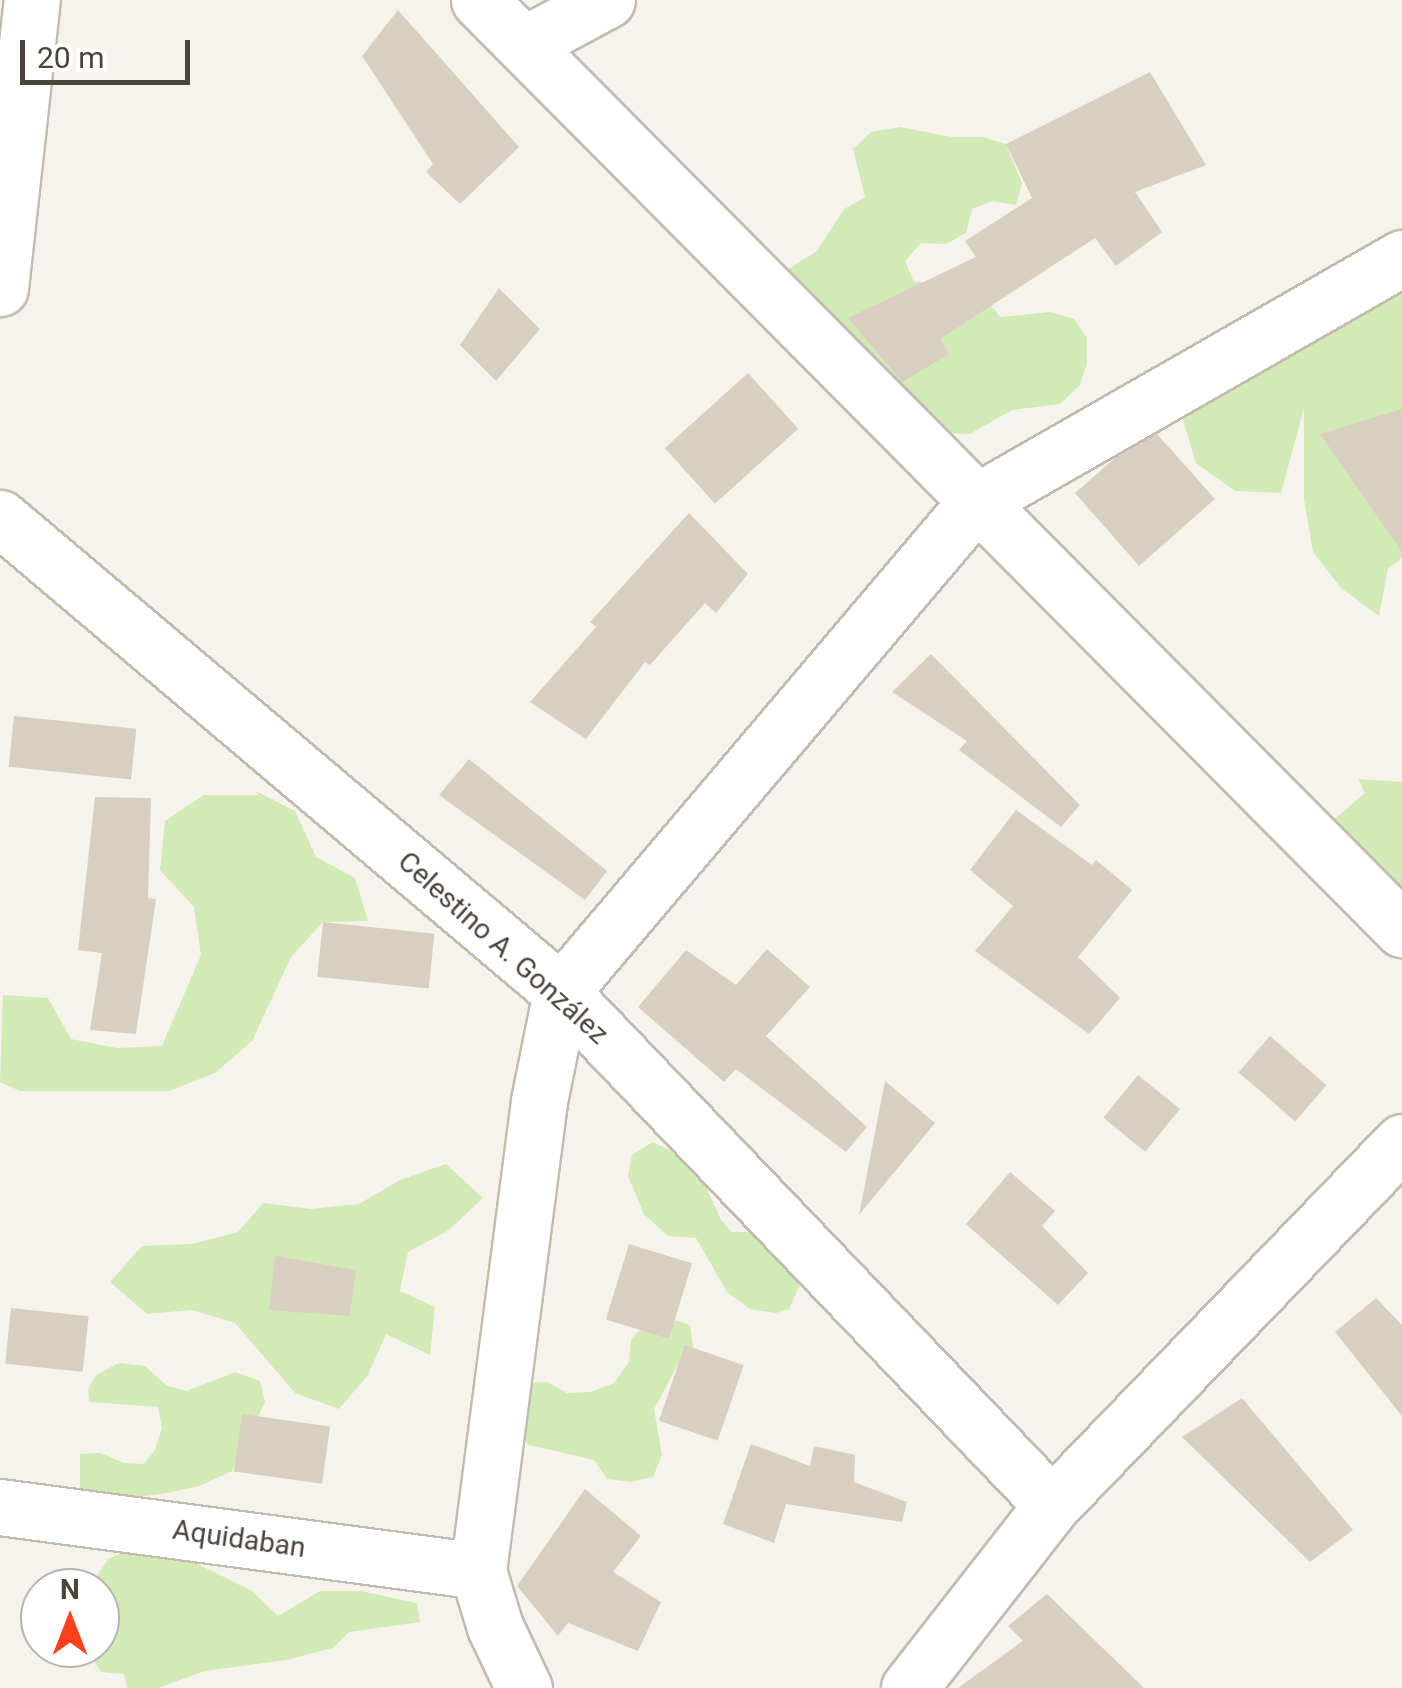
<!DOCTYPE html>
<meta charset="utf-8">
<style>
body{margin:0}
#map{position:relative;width:1402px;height:1688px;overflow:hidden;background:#f6f3ec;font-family:Roboto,sans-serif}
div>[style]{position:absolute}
.green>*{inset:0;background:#d2eab5}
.building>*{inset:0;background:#d8cfc1;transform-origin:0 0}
.roads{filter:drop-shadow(2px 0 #c2bbae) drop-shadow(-2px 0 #c2bbae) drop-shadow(0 2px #c2bbae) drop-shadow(0 -2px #c2bbae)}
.street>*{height:55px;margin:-27.5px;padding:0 27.5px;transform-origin:27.5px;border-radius:27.5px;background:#fff}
span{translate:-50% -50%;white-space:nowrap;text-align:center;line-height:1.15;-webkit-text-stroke:8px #fff;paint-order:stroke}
.street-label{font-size:28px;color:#4b4439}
.north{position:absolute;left:20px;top:1568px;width:100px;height:100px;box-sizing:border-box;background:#fff;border:2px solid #b7b4b0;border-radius:50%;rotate:0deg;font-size:28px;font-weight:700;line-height:40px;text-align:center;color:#4b4439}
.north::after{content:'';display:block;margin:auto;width:35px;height:45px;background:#fc3f1d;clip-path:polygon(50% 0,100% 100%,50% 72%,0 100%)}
.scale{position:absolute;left:20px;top:40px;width:170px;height:45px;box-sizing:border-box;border:5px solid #4b4439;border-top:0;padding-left:12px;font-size:30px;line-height:35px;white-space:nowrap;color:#4b4439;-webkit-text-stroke:8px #fff;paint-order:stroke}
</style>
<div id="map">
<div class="green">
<div style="clip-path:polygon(900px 127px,952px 137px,983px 137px,1006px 144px,1022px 183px,1016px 205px,992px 201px,972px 209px,966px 233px,946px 244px,921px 243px,905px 261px,914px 282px,941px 282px,985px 297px,1000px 317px,1050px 312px,1074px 319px,1087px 338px,1087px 363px,1080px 385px,1060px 404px,1012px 410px,970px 434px,947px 433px,774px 278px,817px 251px,844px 209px,865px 197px,853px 149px,871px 132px)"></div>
<div style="clip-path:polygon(1402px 276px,1402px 558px,1388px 568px,1379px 616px,1341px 588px,1313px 552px,1304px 499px,1304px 408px,1281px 493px,1235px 491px,1196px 463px,1183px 420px,1206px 379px)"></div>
<div style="clip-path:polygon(1358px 779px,1402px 782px,1402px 911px,1368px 852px,1331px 822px,1365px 793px)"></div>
<div style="clip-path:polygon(254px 790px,295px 811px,316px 857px,355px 878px,368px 921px,323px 922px,291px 957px,252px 1041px,215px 1073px,169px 1091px,20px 1091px,0 1082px,3px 995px,48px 998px,71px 1039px,117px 1048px,162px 1046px,201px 955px,194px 907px,160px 870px,165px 821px,204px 795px,259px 795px)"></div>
<div style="clip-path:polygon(653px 1142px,695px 1163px,721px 1220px,732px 1232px,750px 1232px,774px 1248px,801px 1282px,789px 1309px,776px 1313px,750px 1309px,727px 1292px,696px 1238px,668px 1236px,644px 1214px,628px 1176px,632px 1155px)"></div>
<div style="clip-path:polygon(446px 1164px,483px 1198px,449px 1230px,408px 1252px,400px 1291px,435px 1307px,430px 1355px,386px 1334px,368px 1375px,339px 1409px,295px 1393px,235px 1323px,192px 1310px,147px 1314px,110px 1282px,142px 1246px,192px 1244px,238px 1232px,263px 1203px,311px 1209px,359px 1204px,400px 1180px)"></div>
<div style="clip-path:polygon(665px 1317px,690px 1325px,693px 1347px,677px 1366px,654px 1409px,662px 1455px,653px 1477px,631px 1482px,607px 1479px,594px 1460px,529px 1445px,512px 1428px,522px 1383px,547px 1382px,567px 1393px,591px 1392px,614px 1383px,629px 1362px,631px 1339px,647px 1323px)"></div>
<div style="clip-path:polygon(119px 1363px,145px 1366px,167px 1386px,187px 1391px,235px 1372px,260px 1381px,265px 1402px,232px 1471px,199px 1486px,162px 1494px,113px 1499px,80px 1491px,80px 1454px,100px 1453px,124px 1463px,144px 1464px,155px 1450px,162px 1428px,158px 1407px,89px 1402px,88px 1390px,96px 1375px)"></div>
<div style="clip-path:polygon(136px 1546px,173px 1552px,252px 1591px,278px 1616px,320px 1591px,360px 1591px,417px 1603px,420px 1622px,349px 1632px,333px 1648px,286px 1660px,205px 1671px,158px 1688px,127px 1688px,124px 1674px,101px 1672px,87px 1651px,100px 1648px,100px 1588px,92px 1588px,92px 1584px,108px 1559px)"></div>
</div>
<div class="building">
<div style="clip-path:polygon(398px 10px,519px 147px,460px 204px,426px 172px,433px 164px,362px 56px)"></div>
<div style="clip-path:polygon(1150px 72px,1206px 165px,1135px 192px,1162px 232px,1116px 266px,1095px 238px,940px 339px,949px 354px,902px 382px,848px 318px,976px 257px,965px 241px,1032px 198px,1006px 144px)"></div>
<div style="clip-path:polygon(499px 288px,540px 329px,496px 381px,460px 345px)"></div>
<div style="left:748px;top:373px;width:75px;height:112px;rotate:48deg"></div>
<div style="clip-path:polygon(1402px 409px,1402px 552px,1320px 434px)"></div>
<div style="clip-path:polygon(1157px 434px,1215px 499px,1139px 566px,1075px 493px,1115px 458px)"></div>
<div style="clip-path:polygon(689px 513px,748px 574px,716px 613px,705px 603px,650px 665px,645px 662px,586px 739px,530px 702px,596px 627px,590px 622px)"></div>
<div style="clip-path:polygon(931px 654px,1080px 805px,1061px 827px,959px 750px,967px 741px,892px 692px)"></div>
<div style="left:14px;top:716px;width:123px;height:51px;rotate:6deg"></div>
<div style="clip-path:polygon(469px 759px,607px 871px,585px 900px,439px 795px)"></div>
<div style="clip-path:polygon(95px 797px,151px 798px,148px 898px,156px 899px,136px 1034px,90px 1030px,102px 953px,78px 950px)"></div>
<div style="clip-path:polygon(1016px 810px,1092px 865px,1096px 860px,1132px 890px,1078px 957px,1120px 998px,1089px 1034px,975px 951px,1013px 906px,970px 870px)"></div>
<div style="left:323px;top:922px;width:112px;height:55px;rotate:6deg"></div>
<div style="clip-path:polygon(767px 949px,810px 987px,766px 1036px,867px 1127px,846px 1152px,736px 1069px,724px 1082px,638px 1007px,686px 950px,736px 985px)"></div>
<div style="left:1270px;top:1036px;width:75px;height:48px;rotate:41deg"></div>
<div style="left:1138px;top:1075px;width:54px;height:55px;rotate:39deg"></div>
<div style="clip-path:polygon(885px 1081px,935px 1123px,859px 1215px)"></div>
<div style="clip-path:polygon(1010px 1172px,1055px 1211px,1042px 1226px,1088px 1273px,1058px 1305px,966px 1224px)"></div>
<div style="left:629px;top:1244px;width:66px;height:79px;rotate:17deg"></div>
<div style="clip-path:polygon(275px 1256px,356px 1270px,350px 1316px,269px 1310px)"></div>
<div style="clip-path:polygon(1376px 1298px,1402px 1325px,1402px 1416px,1335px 1332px)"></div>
<div style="left:11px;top:1308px;width:78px;height:56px;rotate:6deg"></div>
<div style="left:685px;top:1345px;width:62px;height:80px;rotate:19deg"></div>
<div style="clip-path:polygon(1242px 1398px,1353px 1530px,1310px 1562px,1182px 1437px)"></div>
<div style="left:242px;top:1414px;width:89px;height:58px;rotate:8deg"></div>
<div style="clip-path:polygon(751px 1444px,810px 1466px,814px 1446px,855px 1455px,854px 1482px,907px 1502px,902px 1522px,786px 1504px,774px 1543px,723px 1524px)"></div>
<div style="clip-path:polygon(585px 1489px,641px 1536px,613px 1572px,661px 1602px,638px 1651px,568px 1623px,558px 1636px,517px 1586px)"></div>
<div style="clip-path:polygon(1047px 1594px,1144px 1688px,958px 1688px,1023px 1641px,1008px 1626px)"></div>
</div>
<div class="roads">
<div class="street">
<div style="left:479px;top:0;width:1310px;rotate:45.19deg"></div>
<div style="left:525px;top:44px;width:93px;rotate:-28.2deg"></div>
<div style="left:0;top:288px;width:290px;rotate:-83.7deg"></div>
<div style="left:0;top:518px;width:734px;rotate:40.2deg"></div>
<div style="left:561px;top:992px;width:710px;rotate:46.26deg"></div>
<div style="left:0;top:1507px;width:482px;rotate:7.6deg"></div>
<div style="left:524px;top:1688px;width:68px;rotate:-115.4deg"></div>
<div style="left:495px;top:1627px;width:59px;rotate:-106.9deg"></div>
<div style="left:478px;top:1571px;width:474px;rotate:-82.6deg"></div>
<div style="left:539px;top:1101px;width:111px;rotate:-78.6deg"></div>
<div style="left:561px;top:992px;width:642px;rotate:-49.74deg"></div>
<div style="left:976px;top:502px;width:491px;rotate:-29.8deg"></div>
<div style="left:909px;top:1688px;width:232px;rotate:-52deg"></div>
<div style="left:1052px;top:1505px;width:504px;rotate:-46.04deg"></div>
</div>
</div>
<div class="street-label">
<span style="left:503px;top:948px;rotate:42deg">Celestino A. González</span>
<span style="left:239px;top:1539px;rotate:8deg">Aquidaban</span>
</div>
<div class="north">N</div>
<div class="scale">20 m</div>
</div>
